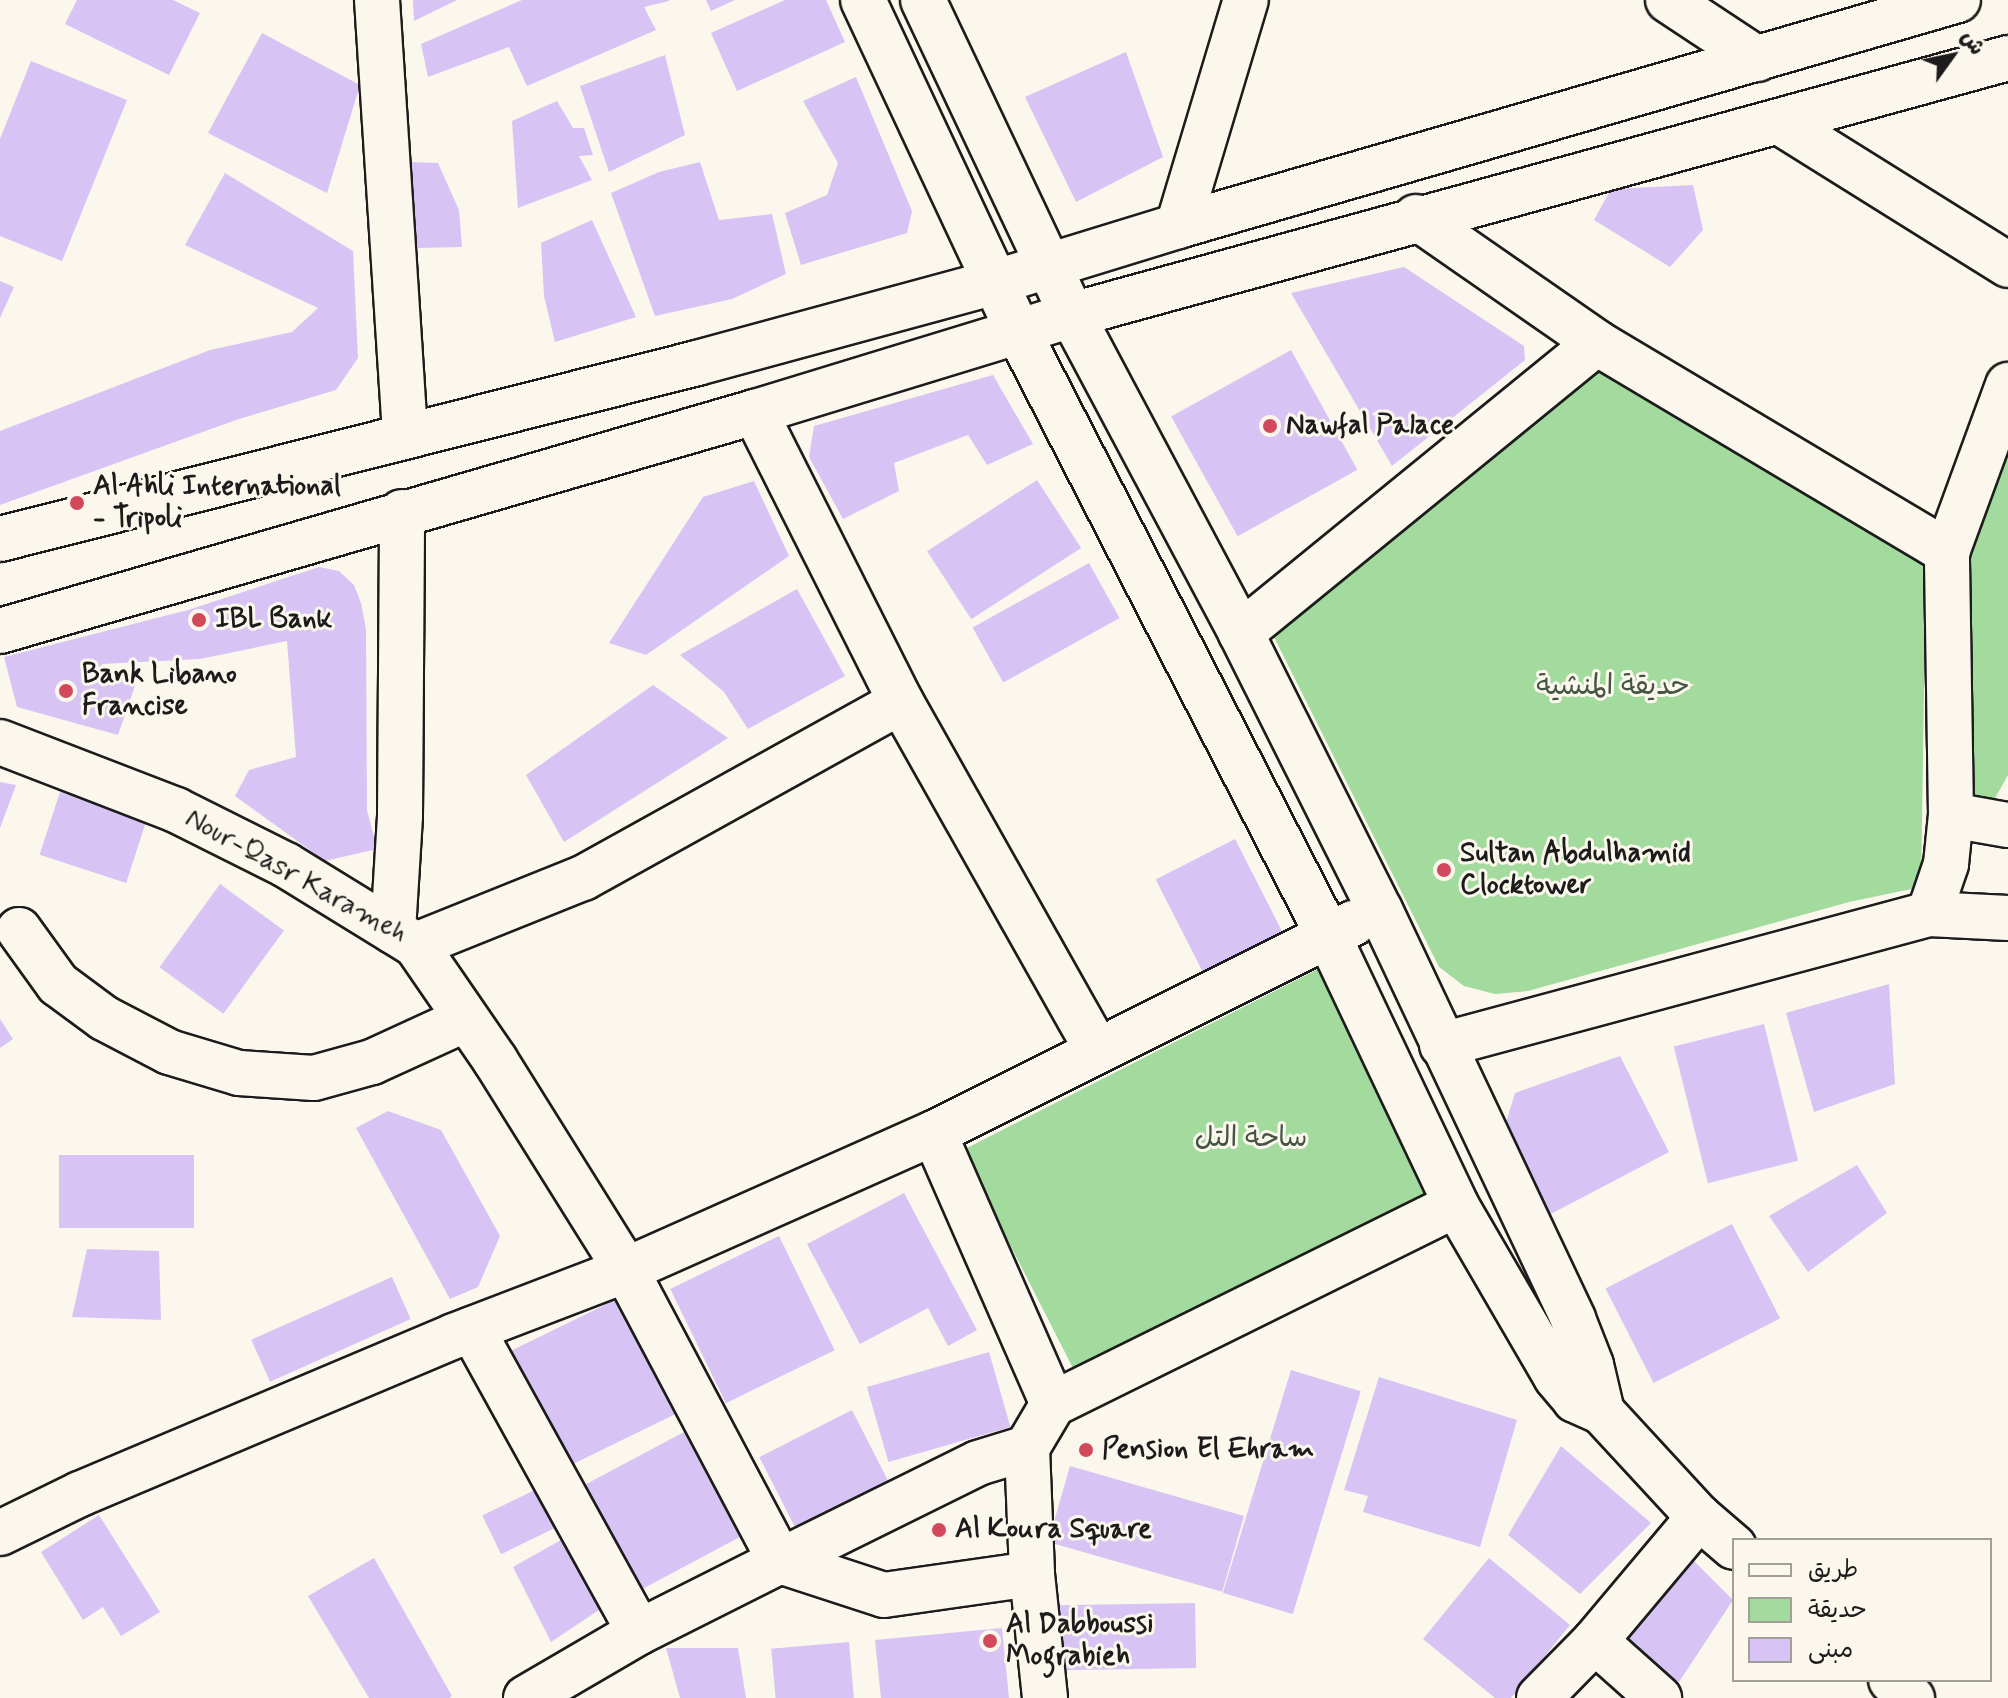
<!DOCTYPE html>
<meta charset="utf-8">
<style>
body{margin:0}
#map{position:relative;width:2008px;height:1698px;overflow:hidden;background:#fbf7ec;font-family:Mynerve,"Playpen Sans Arabic",sans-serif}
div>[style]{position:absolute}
.green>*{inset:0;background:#a3db9f;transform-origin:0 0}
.building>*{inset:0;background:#d7c4f4;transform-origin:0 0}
.roads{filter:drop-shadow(2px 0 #1c1c1c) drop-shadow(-2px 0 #1c1c1c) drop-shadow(0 2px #1c1c1c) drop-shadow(0 -2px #1c1c1c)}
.minor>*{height:44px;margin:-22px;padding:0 22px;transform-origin:22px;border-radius:22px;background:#fbf7ec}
.highway>*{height:44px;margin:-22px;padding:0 22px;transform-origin:22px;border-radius:22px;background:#fbf7ec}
.dots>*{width:22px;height:22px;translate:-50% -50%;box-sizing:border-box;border:4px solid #fbf7ec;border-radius:50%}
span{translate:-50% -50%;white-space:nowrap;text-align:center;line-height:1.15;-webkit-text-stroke:6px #fbf7ec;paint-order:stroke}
.poi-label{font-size:28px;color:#1c1c1c;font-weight:700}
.left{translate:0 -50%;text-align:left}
.park-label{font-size:28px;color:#445543}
.street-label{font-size:28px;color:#1c1c1c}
.legend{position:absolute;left:1732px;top:1538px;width:260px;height:144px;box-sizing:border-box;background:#fbf7ec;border:2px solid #a29f99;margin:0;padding:10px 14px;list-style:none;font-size:24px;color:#1c1c1c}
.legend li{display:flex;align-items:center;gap:16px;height:40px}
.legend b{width:40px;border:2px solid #a29f99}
.north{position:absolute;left:1912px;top:16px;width:80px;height:80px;-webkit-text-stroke:6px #fbf7ec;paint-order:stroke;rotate:57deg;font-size:22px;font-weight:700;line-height:32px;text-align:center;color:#1c1c1c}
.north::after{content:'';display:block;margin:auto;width:28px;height:36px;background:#1c1c1c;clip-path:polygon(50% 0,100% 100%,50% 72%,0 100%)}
</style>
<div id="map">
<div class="green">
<div style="clip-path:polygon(1591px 356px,1926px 564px,1921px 887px,1849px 902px,1528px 991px,1495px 994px,1464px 986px,1439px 967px,1266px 621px)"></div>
<div style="clip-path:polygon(2008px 417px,2008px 775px,1993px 802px,1969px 793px,1962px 631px,1970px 544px)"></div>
<div style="left:1322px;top:967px;width:256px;height:404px;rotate:63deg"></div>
</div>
<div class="building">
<div style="clip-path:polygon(77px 0,173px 0,200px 13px,169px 75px,65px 24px)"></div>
<div style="clip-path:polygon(413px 0,457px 0,414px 21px)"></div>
<div style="clip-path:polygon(522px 0,669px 0,669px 1px,644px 7px,656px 30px,527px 86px,509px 47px,428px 77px,421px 44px)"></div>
<div style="clip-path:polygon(706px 0,735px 0,711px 11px)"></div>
<div style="clip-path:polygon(785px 0,826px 0,845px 42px,737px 91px,711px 33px)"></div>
<div style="clip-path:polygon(262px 33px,360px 85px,327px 193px,208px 133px)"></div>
<div style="clip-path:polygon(1126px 52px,1163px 157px,1076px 202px,1025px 97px)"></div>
<div style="clip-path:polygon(665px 55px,685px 135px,609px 172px,580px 86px)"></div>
<div style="clip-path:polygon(31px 61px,127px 100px,62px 261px,0 236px,0 139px)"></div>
<div style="clip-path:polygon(856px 77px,912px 211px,907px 233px,801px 265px,785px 213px,827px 195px,838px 163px,803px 101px)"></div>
<div style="clip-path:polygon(557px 101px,573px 128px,584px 128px,593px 155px,579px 156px,592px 180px,518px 208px,512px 121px)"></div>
<div style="clip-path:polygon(408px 162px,438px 163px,459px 210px,462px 247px,417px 248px)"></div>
<div style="clip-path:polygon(700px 162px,719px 220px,772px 214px,786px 274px,732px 299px,655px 316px,611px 193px,659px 172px)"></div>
<div style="clip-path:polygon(225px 173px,353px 251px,358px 358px,336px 390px,236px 420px,0 505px,0 431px,210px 350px,292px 332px,318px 308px,185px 245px)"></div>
<div style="clip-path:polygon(1693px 185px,1703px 230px,1670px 267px,1594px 220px,1611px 189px)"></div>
<div style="clip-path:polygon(592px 220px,636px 317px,555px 342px,544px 296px,541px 243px)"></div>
<div style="clip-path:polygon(1404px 267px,1524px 346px,1525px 360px,1392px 466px,1291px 293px)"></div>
<div style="clip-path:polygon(0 281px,14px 287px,0 318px)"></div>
<div style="left:1291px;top:350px;width:137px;height:137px;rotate:61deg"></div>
<div style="clip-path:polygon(993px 375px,1033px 444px,987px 465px,968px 435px,894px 463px,899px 491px,843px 519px,809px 457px,814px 426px)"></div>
<div style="left:1037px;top:480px;width:81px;height:131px;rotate:57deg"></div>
<div style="clip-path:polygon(754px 481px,789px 556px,646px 655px,609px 643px,703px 497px)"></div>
<div style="left:1089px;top:563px;width:63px;height:133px;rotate:61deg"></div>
<div style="clip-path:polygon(319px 567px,339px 571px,354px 585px,361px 603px,366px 629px,367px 810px,377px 849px,325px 861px,235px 796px,249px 770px,296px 757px,287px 641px,200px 659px,102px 664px,98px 673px,136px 683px,118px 735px,17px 707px,4px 657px,188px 610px)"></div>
<div style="clip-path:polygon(797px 589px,845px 676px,748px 729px,724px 692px,680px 655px)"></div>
<div style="clip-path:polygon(653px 685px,728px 738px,564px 842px,526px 775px)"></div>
<div style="clip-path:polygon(0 782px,16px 785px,0 828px)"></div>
<div style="left:60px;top:792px;width:91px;height:66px;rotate:18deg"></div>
<div style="left:1235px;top:839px;width:110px;height:89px;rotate:63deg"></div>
<div style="left:220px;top:884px;width:79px;height:103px;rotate:36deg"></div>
<div style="clip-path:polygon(1889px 984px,1895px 1084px,1814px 1112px,1786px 1013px)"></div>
<div style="clip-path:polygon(0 1019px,13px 1039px,0 1048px)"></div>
<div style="left:1764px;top:1024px;width:141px;height:93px;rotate:76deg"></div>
<div style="clip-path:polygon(1620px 1056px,1669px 1152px,1547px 1216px,1503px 1132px,1515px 1093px)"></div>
<div style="clip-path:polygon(388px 1111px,441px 1130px,500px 1236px,478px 1287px,450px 1299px,356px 1128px)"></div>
<div style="left:59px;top:1155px;width:135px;height:73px"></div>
<div style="clip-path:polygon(1857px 1165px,1887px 1213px,1808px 1272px,1769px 1216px)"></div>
<div style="clip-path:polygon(904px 1193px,977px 1330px,948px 1346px,928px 1308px,860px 1344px,807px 1244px)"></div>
<div style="left:1732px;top:1224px;width:106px;height:142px;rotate:63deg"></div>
<div style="left:779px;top:1236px;width:127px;height:121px;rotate:64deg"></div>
<div style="clip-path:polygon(87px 1249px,159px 1251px,161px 1320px,72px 1317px)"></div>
<div style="left:392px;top:1277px;width:46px;height:154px;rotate:66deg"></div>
<div style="left:619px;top:1298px;width:129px;height:126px;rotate:64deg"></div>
<div style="left:989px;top:1352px;width:78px;height:127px;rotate:74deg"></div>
<div style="left:1291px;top:1370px;width:73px;height:233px;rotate:17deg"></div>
<div style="clip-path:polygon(1379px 1377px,1517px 1420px,1480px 1547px,1363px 1512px,1368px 1496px,1344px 1490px)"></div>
<div style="left:852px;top:1410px;width:80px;height:104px;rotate:63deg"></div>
<div style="left:684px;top:1432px;width:119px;height:126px;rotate:62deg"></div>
<div style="clip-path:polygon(1561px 1446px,1651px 1523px,1580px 1594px,1508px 1535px)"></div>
<div style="left:1070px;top:1466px;width:181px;height:79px;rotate:16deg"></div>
<div style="left:547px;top:1484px;width:43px;height:72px;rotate:64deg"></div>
<div style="clip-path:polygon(99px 1515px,160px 1612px,121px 1636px,103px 1607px,83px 1620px,41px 1552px)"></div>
<div style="clip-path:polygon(568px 1536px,611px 1602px,551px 1642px,513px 1567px)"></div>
<div style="clip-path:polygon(1686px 1553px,1733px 1600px,1679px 1682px,1618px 1638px)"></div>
<div style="clip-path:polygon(374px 1558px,452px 1696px,449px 1698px,369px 1698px,308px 1596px)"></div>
<div style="clip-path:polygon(1489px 1558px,1570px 1625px,1511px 1698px,1495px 1698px,1423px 1639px)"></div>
<div style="left:1195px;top:1603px;width:65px;height:136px;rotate:89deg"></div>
<div style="clip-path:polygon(1002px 1628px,1009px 1698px,881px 1698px,875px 1640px)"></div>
<div style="left:849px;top:1642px;width:56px;height:78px;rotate:85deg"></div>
<div style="clip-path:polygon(666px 1648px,738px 1648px,746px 1698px,680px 1698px)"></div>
</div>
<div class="roads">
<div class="minor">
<div style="left:377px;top:0;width:437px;rotate:86.3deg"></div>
<div style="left:863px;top:0;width:368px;rotate:64.9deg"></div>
<div style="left:1019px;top:333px;width:677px;rotate:62.83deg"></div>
<div style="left:1328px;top:935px;width:299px;rotate:64.6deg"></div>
<div style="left:1456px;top:1205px;width:199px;rotate:59.8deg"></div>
<div style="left:1556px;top:1377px;width:30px;rotate:50deg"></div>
<div style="left:1575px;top:1400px;width:30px;rotate:24deg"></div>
<div style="left:1602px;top:1412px;width:143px;rotate:47.3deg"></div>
<div style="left:1699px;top:1517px;width:46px;rotate:40.6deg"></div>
<div style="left:923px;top:0;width:348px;rotate:64.7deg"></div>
<div style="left:1072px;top:315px;width:360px;rotate:62deg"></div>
<div style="left:1241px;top:633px;width:310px;rotate:63.4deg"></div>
<div style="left:1380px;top:910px;width:452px;rotate:64.7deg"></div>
<div style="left:1573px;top:1319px;width:49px;rotate:68.6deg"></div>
<div style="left:1591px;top:1365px;width:48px;rotate:76.8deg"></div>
<div style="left:1668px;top:0;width:107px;rotate:33.5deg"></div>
<div style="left:1781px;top:123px;width:268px;rotate:32deg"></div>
<div style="left:1416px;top:217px;width:221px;rotate:34.8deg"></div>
<div style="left:1597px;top:343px;width:408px;rotate:30.8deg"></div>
<div style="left:1178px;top:226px;width:236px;rotate:-73.3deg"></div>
<div style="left:755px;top:412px;width:325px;rotate:63.3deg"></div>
<div style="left:901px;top:702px;width:399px;rotate:60.6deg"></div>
<div style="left:1241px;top:633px;width:459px;rotate:-39.2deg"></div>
<div style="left:0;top:742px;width:189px;rotate:21.1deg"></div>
<div style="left:176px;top:810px;width:123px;rotate:26.6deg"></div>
<div style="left:286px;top:865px;width:153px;rotate:31.6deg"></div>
<div style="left:416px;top:945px;width:140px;rotate:55.5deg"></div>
<div style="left:495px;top:1060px;width:248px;rotate:58deg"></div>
<div style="left:626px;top:1270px;width:329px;rotate:62.1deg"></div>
<div style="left:780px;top:1561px;width:109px;rotate:18.1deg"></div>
<div style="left:884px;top:1595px;width:149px;rotate:-8.1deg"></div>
<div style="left:1951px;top:815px;width:58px;rotate:10deg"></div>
<div style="left:1929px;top:914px;width:53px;rotate:-71.2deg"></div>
<div style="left:1946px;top:864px;width:49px;rotate:-84.2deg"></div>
<div style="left:1951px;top:815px;width:263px;rotate:-90.9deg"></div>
<div style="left:1947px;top:552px;width:178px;rotate:-69.9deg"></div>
<div style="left:19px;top:930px;width:67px;rotate:54.2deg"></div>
<div style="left:58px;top:984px;width:57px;rotate:36.5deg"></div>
<div style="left:104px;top:1018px;width:73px;rotate:27.6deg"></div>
<div style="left:169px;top:1052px;width:73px;rotate:16.7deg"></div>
<div style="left:239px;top:1073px;width:75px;rotate:3.8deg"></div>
<div style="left:314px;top:1078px;width:60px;rotate:-15.4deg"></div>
<div style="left:372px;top:1062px;width:103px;rotate:-24.6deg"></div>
<div style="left:393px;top:931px;width:116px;rotate:-86.5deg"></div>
<div style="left:400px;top:815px;width:303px;rotate:-89.6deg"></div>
<div style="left:416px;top:945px;width:180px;rotate:-21.9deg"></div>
<div style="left:583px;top:878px;width:363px;rotate:-29deg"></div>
<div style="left:1442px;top:1045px;width:504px;rotate:-15.06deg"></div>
<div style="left:1929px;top:914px;width:79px;rotate:2.9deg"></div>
<div style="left:934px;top:1133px;width:296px;rotate:66.3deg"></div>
<div style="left:1053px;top:1404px;width:51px;rotate:120.6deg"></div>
<div style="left:1027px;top:1448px;width:126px;rotate:87.7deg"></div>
<div style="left:1032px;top:1574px;width:125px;rotate:84deg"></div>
<div style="left:472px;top:1329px;width:346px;rotate:61.1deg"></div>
<div style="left:1053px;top:1404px;width:449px;rotate:-26.3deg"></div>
<div style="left:0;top:1533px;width:89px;rotate:-26deg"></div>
<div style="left:80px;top:1494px;width:406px;rotate:-22.9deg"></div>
<div style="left:454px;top:1336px;width:184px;rotate:-21deg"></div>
<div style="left:626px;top:1270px;width:337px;rotate:-24deg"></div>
<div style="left:934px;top:1133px;width:470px;rotate:-26.6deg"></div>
<div style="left:1595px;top:1641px;width:86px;rotate:41.7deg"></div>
<div style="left:1891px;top:1680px;width:28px;rotate:41deg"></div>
<div style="left:526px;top:1698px;width:131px;rotate:-30.3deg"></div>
<div style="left:639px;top:1632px;width:158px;rotate:-26.7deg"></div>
<div style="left:780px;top:1561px;width:221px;rotate:-26.3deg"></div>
<div style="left:978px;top:1463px;width:51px;rotate:-17deg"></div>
<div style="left:1539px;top:1698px;width:80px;rotate:-45.5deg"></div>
<div style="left:1595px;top:1641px;width:162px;rotate:-50deg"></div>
</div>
<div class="highway">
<div style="left:0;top:539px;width:719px;rotate:-14.17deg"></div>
<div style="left:697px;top:363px;width:310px;rotate:-15.2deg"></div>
<div style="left:996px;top:282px;width:190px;rotate:-17.1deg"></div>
<div style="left:1178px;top:226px;width:812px;rotate:-16.16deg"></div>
<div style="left:0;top:631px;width:786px;rotate:-16.18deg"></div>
<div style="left:755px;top:412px;width:332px;rotate:-17deg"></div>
<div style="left:1072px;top:315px;width:971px;rotate:-15.35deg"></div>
</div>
</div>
<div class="dots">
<div style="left:1270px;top:426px;background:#d1495b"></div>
<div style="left:77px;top:503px;background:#d1495b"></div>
<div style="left:199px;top:620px;background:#d1495b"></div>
<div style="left:66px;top:691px;background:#d1495b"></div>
<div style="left:1444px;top:870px;background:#d1495b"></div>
<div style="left:1086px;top:1450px;background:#d1495b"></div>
<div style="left:939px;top:1530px;background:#d1495b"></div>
<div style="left:990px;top:1641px;background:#d1495b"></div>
</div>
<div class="poi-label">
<span class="left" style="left:1286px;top:426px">Nawfal Palace</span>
<span class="left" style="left:93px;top:503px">Al Ahli International<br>- Tripoli</span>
<span class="left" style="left:215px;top:620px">IBL Bank</span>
<span class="left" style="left:82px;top:691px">Bank Libano<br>Francise</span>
<span class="left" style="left:1460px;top:870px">Sultan Abdulhamid<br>Clocktower</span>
<span class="left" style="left:1102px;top:1450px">Pension El Ehram</span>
<span class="left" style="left:955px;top:1530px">Al Koura Square</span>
<span class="left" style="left:1006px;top:1641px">Al Dabboussi<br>Mograbieh</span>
</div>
<div class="park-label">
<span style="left:1613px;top:687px">حديقة المنشية</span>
<span style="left:1251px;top:1139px">ساحة التل</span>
</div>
<div class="street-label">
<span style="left:296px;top:877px;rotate:29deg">Nour-Qasr Karameh</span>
</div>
<ul class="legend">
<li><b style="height:10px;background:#fbf7ec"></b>طريق</li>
<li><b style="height:22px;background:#a3db9f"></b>حديقة</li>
<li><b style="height:22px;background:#d7c4f4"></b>مبنى</li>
</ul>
<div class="north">ش</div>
</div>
